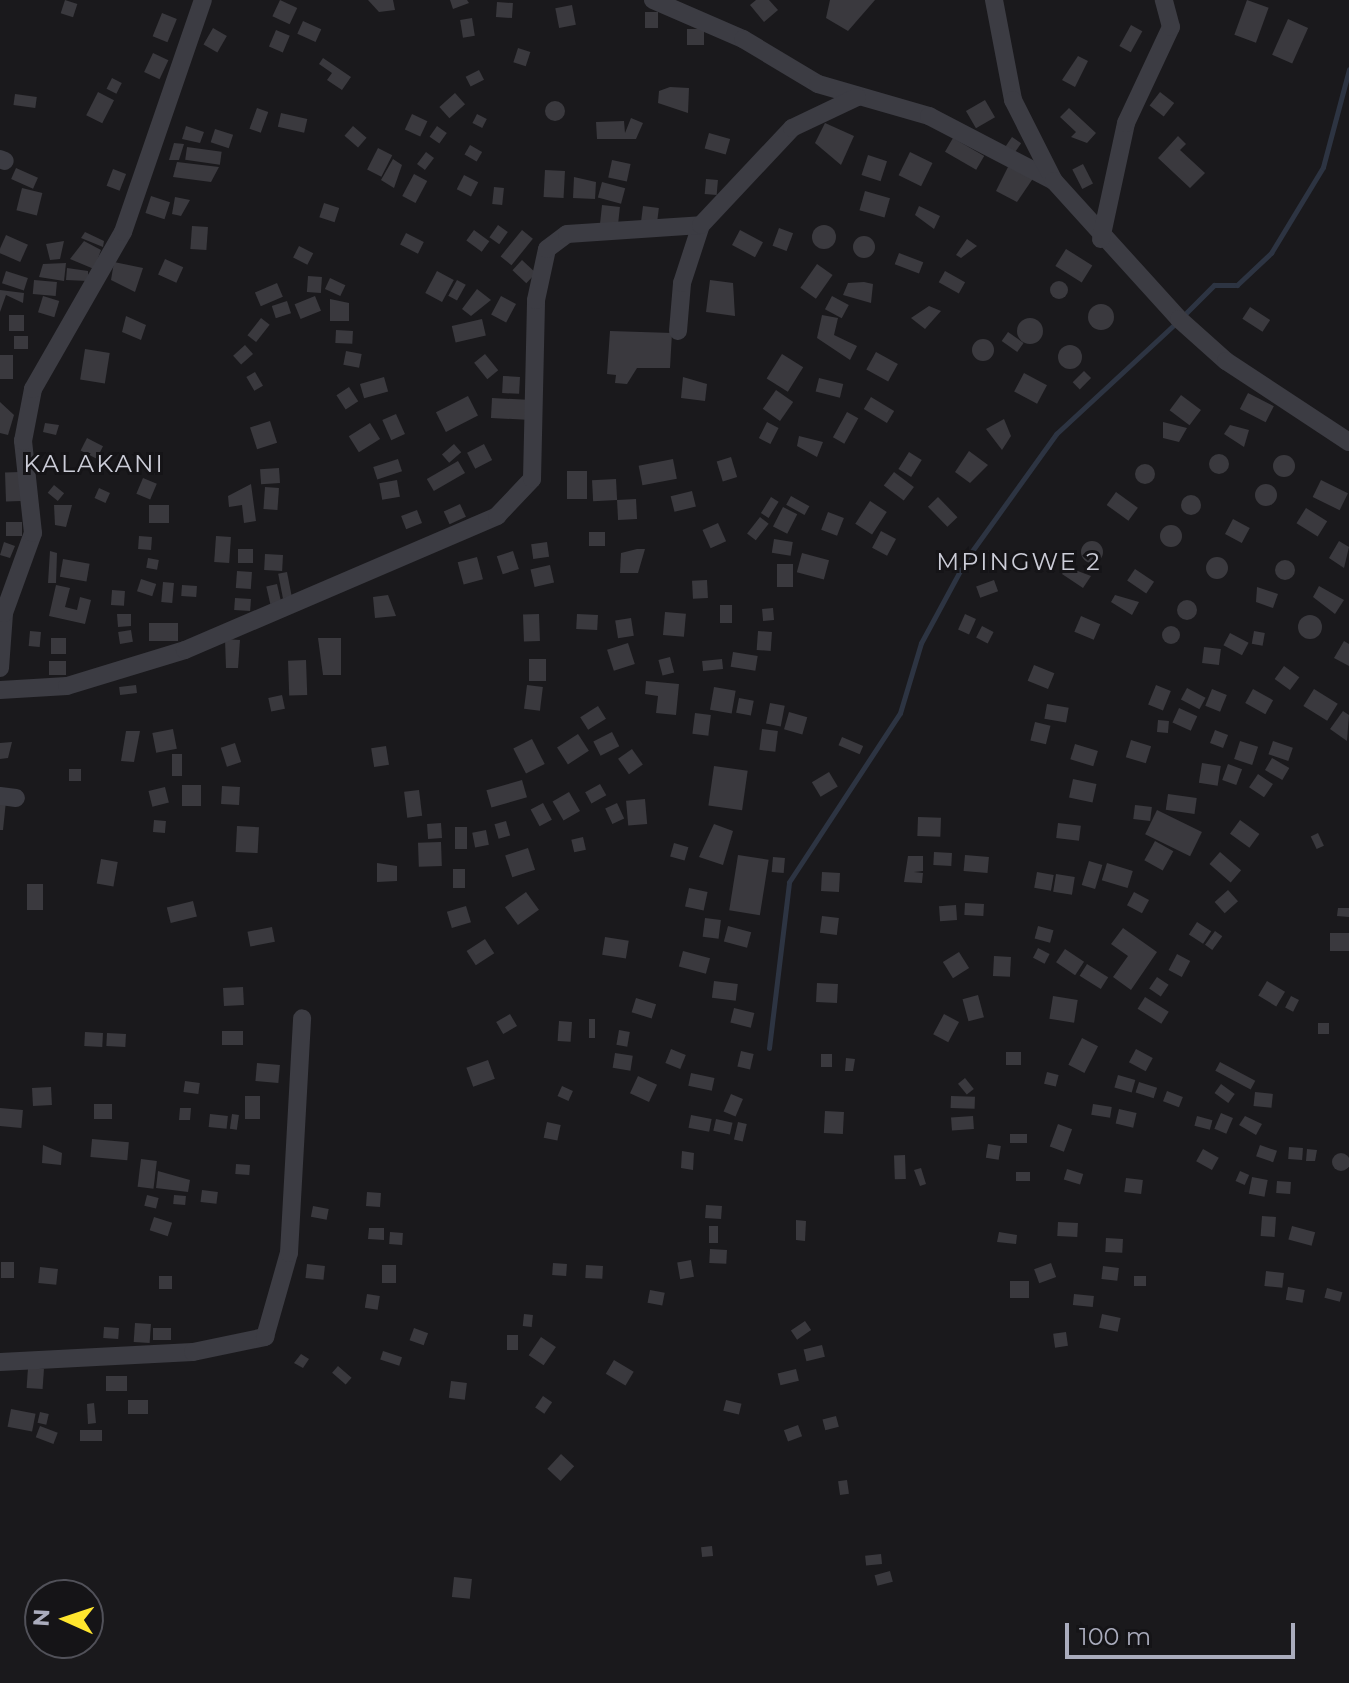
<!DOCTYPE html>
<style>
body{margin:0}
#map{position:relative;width:1349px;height:1683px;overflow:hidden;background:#1a191c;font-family:Montserrat,sans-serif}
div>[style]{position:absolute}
.stream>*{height:5px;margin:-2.5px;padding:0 2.5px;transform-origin:2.5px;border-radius:2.5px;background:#2d3442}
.building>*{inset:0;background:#3a393e;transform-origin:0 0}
.round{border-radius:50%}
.minor>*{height:18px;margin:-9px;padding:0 9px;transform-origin:9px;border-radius:9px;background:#3c3c43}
span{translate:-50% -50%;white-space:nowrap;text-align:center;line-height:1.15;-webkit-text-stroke:6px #151417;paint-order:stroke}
.quarter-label{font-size:24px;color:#cccdd8;letter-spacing:2px}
.north{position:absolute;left:24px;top:1579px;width:80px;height:80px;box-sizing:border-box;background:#151417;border:2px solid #515159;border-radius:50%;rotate:273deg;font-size:22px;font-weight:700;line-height:32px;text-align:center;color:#aaacbd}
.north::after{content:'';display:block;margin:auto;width:28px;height:36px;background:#ffe62e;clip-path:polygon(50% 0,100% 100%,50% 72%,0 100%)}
.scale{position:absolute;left:1065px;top:1623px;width:230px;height:36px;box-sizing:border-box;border:4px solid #aaacbd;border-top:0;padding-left:10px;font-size:24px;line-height:28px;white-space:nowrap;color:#aaacbd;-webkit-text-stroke:6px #151417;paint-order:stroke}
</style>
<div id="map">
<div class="stream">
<div style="left:1183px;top:316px;width:44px;rotate:-45deg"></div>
<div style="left:1214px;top:285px;width:23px"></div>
<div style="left:1237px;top:285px;width:47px;rotate:-43.3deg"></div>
<div style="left:1271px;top:253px;width:100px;rotate:-58.8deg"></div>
<div style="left:1323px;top:167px;width:101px;rotate:-75.1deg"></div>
<div style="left:769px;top:1048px;width:167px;rotate:-83.1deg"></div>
<div style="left:789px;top:882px;width:202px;rotate:-56.7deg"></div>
<div style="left:900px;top:713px;width:73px;rotate:-73.3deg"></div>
<div style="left:921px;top:643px;width:97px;rotate:-61.6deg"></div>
<div style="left:967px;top:558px;width:153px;rotate:-54.3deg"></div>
<div style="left:1056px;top:434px;width:163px;rotate:-42.8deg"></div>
</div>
<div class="building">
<div style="left:65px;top:0;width:13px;height:14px;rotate:18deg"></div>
<div style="left:280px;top:0;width:19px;height:18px;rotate:25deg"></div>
<div style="clip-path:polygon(368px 0,393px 0,395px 10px,379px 12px)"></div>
<div style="clip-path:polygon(450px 0,467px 0,469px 3px,453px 9px)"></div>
<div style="clip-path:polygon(756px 0,769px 0,778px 10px,764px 22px,750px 5px)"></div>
<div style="clip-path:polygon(830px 0,875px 0,848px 31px,826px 18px)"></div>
<div style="left:1247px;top:0;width:23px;height:37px;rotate:20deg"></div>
<div style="left:497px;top:2px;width:16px;height:15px;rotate:4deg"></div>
<div style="left:572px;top:5px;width:20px;height:17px;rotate:79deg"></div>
<div style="left:645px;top:12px;width:13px;height:16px"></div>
<div style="left:162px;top:13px;width:16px;height:25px;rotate:22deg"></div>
<div style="left:472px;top:18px;width:18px;height:12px;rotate:81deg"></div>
<div style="left:1288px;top:19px;width:22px;height:39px;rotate:24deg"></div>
<div style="left:303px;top:21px;width:20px;height:14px;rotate:24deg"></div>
<div style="left:1131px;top:25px;width:13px;height:24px;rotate:29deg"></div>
<div style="left:213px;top:28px;width:16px;height:19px;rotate:30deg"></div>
<div style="left:704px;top:29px;width:16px;height:17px;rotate:90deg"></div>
<div style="left:276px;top:30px;width:15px;height:18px;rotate:23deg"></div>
<div style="left:518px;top:48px;width:13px;height:15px;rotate:18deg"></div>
<div style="left:153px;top:53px;width:17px;height:21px;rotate:25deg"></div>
<div style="clip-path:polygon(1078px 56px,1088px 61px,1075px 87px,1062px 80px)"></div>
<div style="clip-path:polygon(323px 58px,351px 77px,342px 90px,327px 80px,332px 73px,319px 64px)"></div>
<div style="left:479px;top:70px;width:11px;height:15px;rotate:63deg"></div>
<div style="left:112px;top:78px;width:11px;height:12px;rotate:27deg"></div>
<div style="clip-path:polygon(670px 87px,689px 88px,688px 113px,658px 103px,659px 91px)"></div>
<div style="left:98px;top:92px;width:18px;height:26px;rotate:27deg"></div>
<div style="left:1160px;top:92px;width:18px;height:17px;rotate:38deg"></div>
<div style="left:455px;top:93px;width:15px;height:21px;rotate:48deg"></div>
<div style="left:15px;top:94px;width:22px;height:11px;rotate:8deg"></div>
<div style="left:985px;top:100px;width:20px;height:22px;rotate:60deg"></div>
<div class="round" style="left:545px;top:101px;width:20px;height:20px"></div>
<div style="left:257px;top:108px;width:12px;height:22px;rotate:20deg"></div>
<div style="clip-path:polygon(1069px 108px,1096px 133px,1087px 143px,1071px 137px,1076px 132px,1060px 117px)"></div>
<div style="left:281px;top:113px;width:27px;height:14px;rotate:13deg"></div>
<div style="left:412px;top:114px;width:17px;height:17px;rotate:25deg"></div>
<div style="left:477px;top:114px;width:11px;height:10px;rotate:27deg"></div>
<div style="clip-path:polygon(631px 118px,643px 123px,636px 139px,597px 139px,596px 122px,624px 121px,625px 133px)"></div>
<div style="clip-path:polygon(825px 123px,854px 136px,841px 165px,815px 143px)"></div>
<div style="clip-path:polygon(186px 126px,204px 132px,200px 143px,182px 139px)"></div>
<div style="left:353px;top:126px;width:18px;height:13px;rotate:41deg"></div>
<div style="left:437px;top:126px;width:12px;height:13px;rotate:35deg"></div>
<div style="left:215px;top:129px;width:19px;height:14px;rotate:18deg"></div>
<div style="left:709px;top:133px;width:22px;height:16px;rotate:16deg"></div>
<div style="clip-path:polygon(1178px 136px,1186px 144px,1180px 150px,1205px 173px,1190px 188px,1158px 158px)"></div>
<div style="left:1012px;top:137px;width:11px;height:14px;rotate:34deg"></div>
<div style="left:953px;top:138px;width:36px;height:16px;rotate:30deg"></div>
<div style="clip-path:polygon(174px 143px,184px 144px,179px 160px,169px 160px)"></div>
<div style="left:470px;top:145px;width:14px;height:11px;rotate:30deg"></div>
<div style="left:187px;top:147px;width:35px;height:13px;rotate:8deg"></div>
<div style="left:378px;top:148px;width:16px;height:24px;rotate:27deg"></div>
<div style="left:426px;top:152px;width:10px;height:15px;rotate:37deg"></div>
<div style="left:910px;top:152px;width:25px;height:26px;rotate:26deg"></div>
<div style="left:868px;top:155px;width:20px;height:21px;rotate:18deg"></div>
<div style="clip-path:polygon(393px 159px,402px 165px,394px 188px,381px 180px)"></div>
<div style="left:612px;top:160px;width:19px;height:18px;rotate:12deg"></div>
<div style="clip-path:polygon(177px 162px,219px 167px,211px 182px,173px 177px)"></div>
<div style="left:1083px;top:164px;width:22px;height:12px;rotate:63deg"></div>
<div style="clip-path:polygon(1008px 167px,1036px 174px,1017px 202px,996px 191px)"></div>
<div style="left:16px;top:168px;width:24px;height:12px;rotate:24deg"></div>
<div style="left:113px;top:169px;width:14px;height:18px;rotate:21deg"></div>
<div style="left:545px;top:170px;width:20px;height:27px;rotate:3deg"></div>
<div style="left:414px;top:174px;width:15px;height:25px;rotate:28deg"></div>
<div style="left:464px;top:175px;width:16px;height:16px;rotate:27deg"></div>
<div style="clip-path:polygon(574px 177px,596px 182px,595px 199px,573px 198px)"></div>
<div style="left:706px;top:179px;width:12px;height:15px;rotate:5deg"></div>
<div style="left:602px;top:182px;width:24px;height:16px;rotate:15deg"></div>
<div style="left:494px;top:187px;width:10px;height:17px;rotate:6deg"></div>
<div style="left:22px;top:188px;width:21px;height:23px;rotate:14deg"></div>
<div style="left:865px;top:191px;width:26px;height:20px;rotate:16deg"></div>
<div style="left:151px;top:196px;width:20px;height:18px;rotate:18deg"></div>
<div style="clip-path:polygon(175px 197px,190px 200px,181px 216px,172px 214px)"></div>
<div style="left:324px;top:203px;width:16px;height:15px;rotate:18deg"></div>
<div style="left:602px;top:205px;width:18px;height:21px;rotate:6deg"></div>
<div style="left:643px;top:206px;width:16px;height:17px;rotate:7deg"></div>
<div style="clip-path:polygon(919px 206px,940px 216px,934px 229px,915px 215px)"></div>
<div style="left:498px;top:225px;width:12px;height:15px;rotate:35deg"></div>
<div class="round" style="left:812px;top:225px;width:24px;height:24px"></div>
<div style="left:192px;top:226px;width:16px;height:23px;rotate:4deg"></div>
<div style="left:779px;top:228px;width:15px;height:19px;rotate:20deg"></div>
<div style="left:474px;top:230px;width:19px;height:13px;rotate:36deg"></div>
<div style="left:522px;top:230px;width:14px;height:34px;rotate:39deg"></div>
<div style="left:740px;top:230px;width:26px;height:17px;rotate:28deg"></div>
<div style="clip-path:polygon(85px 232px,104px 241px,103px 247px,81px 238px)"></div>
<div style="left:406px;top:233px;width:20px;height:13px;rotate:27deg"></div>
<div style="left:6px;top:235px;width:24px;height:19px;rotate:24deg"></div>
<div class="round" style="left:853px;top:236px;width:22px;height:22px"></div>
<div style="clip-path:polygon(967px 239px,977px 246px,961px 258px,956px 255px)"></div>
<div style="clip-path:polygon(64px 241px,60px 259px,50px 260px,46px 244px)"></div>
<div style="clip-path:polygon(84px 241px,101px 250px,94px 269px,70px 259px)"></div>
<div style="left:299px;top:246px;width:16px;height:13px;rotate:27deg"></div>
<div style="left:1066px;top:249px;width:31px;height:20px;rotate:32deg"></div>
<div style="left:899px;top:253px;width:26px;height:12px;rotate:21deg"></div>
<div style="left:165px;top:259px;width:20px;height:17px;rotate:24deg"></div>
<div style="left:522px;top:260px;width:19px;height:14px;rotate:43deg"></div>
<div style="clip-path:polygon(114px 262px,143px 268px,135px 292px,111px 280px)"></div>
<div style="clip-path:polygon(66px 263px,64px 281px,39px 277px,43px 264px)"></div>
<div style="left:817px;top:264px;width:19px;height:29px;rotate:35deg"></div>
<div style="clip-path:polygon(67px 268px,88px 271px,88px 281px,66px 280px)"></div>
<div style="left:6px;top:271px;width:23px;height:13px;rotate:18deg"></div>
<div style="left:437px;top:271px;width:19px;height:25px;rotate:28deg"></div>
<div style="left:945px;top:271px;width:23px;height:13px;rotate:29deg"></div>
<div style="left:308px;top:276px;width:14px;height:16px;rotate:4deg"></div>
<div style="left:330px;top:278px;width:17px;height:12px;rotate:25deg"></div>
<div style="left:34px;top:280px;width:23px;height:14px;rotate:5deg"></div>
<div style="left:457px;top:280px;width:10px;height:18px;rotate:29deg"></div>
<div style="clip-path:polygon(710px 280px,733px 283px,735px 316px,706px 312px)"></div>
<div class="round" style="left:1050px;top:281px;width:18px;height:18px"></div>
<div style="clip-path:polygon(864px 282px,873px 284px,871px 303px,843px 295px,848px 283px)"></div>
<div style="left:277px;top:283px;width:15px;height:24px;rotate:67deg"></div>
<div style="clip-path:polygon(477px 289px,491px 300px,471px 316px,462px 309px)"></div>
<div style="clip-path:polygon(0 290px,24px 293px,23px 303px,6px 295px,0 312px)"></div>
<div style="left:43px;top:296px;width:17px;height:17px;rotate:17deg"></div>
<div style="left:315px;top:296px;width:16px;height:22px;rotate:68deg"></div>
<div style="left:501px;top:296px;width:17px;height:21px;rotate:28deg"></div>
<div style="left:832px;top:296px;width:19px;height:15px;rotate:28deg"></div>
<div style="clip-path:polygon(330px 299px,349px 303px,349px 321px,330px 321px)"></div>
<div style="left:287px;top:301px;width:13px;height:16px;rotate:72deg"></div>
<div class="round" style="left:1088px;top:304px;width:26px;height:26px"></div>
<div style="clip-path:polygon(929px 306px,941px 311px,925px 329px,911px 318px)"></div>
<div style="left:1250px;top:307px;width:24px;height:14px;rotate:33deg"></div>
<div style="left:9px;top:315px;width:15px;height:16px"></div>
<div style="clip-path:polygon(822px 315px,838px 318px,834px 335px,857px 346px,850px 360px,817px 338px)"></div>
<div style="clip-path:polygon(126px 316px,146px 325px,141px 340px,122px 332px)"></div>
<div class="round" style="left:1017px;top:318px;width:26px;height:26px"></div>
<div style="left:261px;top:318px;width:11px;height:22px;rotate:38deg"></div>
<div style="left:482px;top:319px;width:17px;height:31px;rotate:77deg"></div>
<div style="left:336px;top:330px;width:17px;height:13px;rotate:3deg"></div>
<div style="clip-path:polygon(610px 331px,672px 333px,670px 368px,637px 368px,627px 384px,615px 383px,616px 375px,607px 374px)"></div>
<div style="left:1008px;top:332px;width:19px;height:11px;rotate:35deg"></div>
<div style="left:14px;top:336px;width:14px;height:13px"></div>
<div class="round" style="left:972px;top:339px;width:22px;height:22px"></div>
<div style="left:245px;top:345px;width:12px;height:16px;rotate:48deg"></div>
<div class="round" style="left:1058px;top:345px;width:24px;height:24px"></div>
<div style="left:85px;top:349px;width:25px;height:31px;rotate:9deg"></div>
<div style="left:346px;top:351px;width:16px;height:14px;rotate:11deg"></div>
<div style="left:876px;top:352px;width:25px;height:20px;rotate:29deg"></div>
<div style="left:485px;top:354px;width:21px;height:14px;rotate:51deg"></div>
<div style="left:782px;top:354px;width:25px;height:29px;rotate:32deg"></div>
<div style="left:0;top:355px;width:13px;height:24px"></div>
<div style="left:1084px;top:371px;width:10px;height:16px;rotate:45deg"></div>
<div style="left:255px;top:372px;width:16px;height:10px;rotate:60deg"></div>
<div style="left:1024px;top:373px;width:26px;height:21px;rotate:28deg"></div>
<div style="left:503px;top:376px;width:17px;height:17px;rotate:3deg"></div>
<div style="left:384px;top:377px;width:15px;height:25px;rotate:74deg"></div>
<div style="clip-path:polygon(683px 377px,707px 384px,705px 401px,681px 398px)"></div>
<div style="left:819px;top:378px;width:25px;height:14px;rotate:14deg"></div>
<div style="left:349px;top:387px;width:17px;height:15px;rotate:57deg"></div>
<div style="left:776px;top:390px;width:21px;height:23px;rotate:35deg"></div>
<div style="left:1248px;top:393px;width:29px;height:18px;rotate:27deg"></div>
<div style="left:1181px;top:395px;width:25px;height:19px;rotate:37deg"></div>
<div style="left:468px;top:396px;width:22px;height:36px;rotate:63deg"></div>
<div style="left:871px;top:397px;width:27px;height:14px;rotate:31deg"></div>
<div style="left:492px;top:398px;width:40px;height:20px;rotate:3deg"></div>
<div style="clip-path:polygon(0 402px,14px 415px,8px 435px,0 433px)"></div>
<div style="left:847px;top:412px;width:13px;height:29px;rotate:29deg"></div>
<div style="left:396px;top:414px;width:22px;height:15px;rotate:66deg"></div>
<div style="clip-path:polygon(1004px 419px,1011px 436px,1002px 450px,986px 429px)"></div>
<div style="left:270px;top:421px;width:23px;height:21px;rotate:72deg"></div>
<div style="left:767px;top:422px;width:13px;height:18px;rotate:27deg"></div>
<div style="clip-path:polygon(1163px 422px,1187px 428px,1179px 442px,1163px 438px)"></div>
<div style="clip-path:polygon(45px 423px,59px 425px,56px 435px,43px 432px)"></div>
<div style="left:370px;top:423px;width:19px;height:25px;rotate:58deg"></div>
<div style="clip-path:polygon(1230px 425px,1249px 430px,1244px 447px,1224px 434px)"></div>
<div style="clip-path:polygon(799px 436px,823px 442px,817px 457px,797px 446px)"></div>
<div style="left:87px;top:438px;width:18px;height:14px;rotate:27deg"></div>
<div style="left:454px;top:444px;width:11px;height:16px;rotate:49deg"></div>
<div style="left:484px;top:444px;width:18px;height:19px;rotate:63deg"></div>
<div style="clip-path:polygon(969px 451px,988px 465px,970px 483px,955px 472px)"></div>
<div style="left:909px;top:452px;width:15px;height:20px;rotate:32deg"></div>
<div class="round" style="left:1209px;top:454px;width:20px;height:20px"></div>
<div class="round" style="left:1273px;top:455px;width:22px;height:22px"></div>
<div style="left:731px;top:457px;width:21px;height:15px;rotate:73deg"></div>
<div style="left:398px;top:459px;width:13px;height:26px;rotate:72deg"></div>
<div style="left:673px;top:459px;width:20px;height:35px;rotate:79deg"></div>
<div style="left:458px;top:461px;width:14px;height:36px;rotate:60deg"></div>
<div class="round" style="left:1135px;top:464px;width:20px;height:20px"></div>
<div style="left:279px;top:468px;width:15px;height:19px;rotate:86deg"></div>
<div style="left:587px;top:471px;width:28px;height:20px;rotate:90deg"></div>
<div style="left:20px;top:472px;width:29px;height:15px;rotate:88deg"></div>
<div style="left:894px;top:472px;width:25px;height:17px;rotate:37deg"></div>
<div style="left:143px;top:478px;width:15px;height:17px;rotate:23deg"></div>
<div style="left:616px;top:479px;width:21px;height:24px;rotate:87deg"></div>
<div style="left:397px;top:480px;width:17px;height:18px;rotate:80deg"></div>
<div style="left:1321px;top:480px;width:30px;height:19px;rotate:26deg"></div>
<div class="round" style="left:1255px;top:484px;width:22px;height:22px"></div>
<div style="clip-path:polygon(251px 484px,256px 521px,244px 523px,242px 505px,229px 507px,228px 496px)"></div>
<div style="left:54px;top:485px;width:13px;height:10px;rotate:39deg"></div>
<div style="left:265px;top:487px;width:14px;height:22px;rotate:4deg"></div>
<div style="left:99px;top:488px;width:12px;height:11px;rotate:24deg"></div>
<div style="left:692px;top:491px;width:16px;height:22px;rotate:76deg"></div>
<div style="left:1116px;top:492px;width:27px;height:16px;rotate:36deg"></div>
<div class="round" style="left:1181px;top:495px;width:20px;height:20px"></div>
<div style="left:791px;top:496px;width:21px;height:10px;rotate:29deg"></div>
<div style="left:771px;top:497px;width:9px;height:19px;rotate:32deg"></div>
<div style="left:938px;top:497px;width:28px;height:14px;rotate:46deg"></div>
<div style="left:636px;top:499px;width:20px;height:19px;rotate:87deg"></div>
<div style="left:870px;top:501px;width:20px;height:27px;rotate:33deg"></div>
<div style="left:460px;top:504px;width:14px;height:18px;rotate:65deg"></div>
<div style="clip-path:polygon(54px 505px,72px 505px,66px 527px,55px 525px)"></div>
<div style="left:149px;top:505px;width:20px;height:18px"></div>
<div style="left:783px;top:507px;width:16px;height:22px;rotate:27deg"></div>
<div style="left:1306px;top:508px;width:25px;height:18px;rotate:32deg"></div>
<div style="left:417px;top:510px;width:14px;height:17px;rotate:69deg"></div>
<div style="left:828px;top:512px;width:17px;height:19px;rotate:21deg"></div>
<div style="left:760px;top:517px;width:11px;height:21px;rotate:38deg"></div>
<div style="left:1233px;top:519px;width:19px;height:17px;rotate:28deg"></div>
<div style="left:6px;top:522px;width:16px;height:14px"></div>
<div style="left:718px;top:523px;width:20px;height:17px;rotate:66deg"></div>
<div class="round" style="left:1160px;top:525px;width:22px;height:22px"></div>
<div style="left:881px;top:531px;width:17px;height:19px;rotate:28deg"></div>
<div style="left:589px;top:532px;width:16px;height:14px"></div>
<div style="left:139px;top:536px;width:13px;height:13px;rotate:4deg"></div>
<div style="left:216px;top:536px;width:15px;height:26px;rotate:4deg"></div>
<div style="left:774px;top:539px;width:19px;height:14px;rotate:9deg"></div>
<div style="clip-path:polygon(1339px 541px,1349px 547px,1344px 568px,1329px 558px)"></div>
<div class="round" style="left:1081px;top:541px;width:22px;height:22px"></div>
<div style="clip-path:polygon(4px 542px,15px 546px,10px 558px,0 555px)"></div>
<div style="left:547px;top:542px;width:15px;height:16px;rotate:82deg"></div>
<div style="left:238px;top:549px;width:15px;height:14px"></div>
<div style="clip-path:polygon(637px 549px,645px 549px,638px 573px,620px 573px,621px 553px)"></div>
<div style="clip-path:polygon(50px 551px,57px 553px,56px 583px,48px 583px)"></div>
<div style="left:513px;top:551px;width:19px;height:17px;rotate:72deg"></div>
<div style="left:802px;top:553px;width:28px;height:20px;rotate:15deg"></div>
<div style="left:265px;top:554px;width:18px;height:16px;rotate:3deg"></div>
<div class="round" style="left:1206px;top:557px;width:22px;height:22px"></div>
<div style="left:477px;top:557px;width:23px;height:20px;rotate:75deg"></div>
<div style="left:148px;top:558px;width:11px;height:10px;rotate:10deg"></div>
<div style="left:63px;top:559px;width:27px;height:18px;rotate:10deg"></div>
<div class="round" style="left:1275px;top:560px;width:20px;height:20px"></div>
<div style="left:777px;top:564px;width:16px;height:23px"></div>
<div style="left:550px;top:565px;width:18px;height:20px;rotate:77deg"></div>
<div style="clip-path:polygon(1067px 567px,1091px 576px,1083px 588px,1062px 574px)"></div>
<div style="left:1135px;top:569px;width:23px;height:14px;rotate:34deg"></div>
<div style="left:237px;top:571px;width:15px;height:17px;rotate:4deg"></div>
<div style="left:287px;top:572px;width:25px;height:9px;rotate:79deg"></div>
<div style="left:141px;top:579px;width:16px;height:13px;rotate:18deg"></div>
<div style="left:707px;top:580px;width:18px;height:15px;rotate:87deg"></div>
<div style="left:994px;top:580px;width:12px;height:19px;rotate:70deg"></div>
<div style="left:163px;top:582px;width:11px;height:20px;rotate:5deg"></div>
<div style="left:277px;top:584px;width:18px;height:11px;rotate:77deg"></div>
<div style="clip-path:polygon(56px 585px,70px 588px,65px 607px,77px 610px,80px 597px,91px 600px,85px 624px,49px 616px)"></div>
<div style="left:182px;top:585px;width:15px;height:11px;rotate:4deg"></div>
<div style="clip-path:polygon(1319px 586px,1344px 600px,1335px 614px,1313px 597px)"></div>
<div style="clip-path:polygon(1257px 587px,1278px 594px,1273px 608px,1256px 602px)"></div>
<div style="left:112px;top:590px;width:13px;height:15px;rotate:4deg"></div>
<div style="clip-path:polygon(388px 595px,396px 616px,375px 618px,373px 597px)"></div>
<div style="clip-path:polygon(1115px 595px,1139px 602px,1132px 615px,1111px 602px)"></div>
<div style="left:235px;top:598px;width:16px;height:12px;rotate:4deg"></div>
<div class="round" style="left:1177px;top:600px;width:20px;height:20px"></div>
<div style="left:732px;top:605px;width:18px;height:12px;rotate:90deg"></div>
<div style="left:773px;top:608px;width:12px;height:11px;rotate:85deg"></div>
<div style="left:665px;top:612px;width:21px;height:23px;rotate:5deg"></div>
<div style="clip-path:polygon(117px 614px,131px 614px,131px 626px,118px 627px)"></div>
<div style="left:539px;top:614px;width:27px;height:16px;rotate:88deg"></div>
<div style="left:577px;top:614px;width:21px;height:15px;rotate:3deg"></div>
<div style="left:965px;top:614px;width:12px;height:17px;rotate:24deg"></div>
<div class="round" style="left:1298px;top:615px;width:24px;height:24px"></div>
<div style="left:1081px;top:616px;width:21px;height:17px;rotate:23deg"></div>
<div style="left:631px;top:618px;width:18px;height:16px;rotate:81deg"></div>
<div style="left:149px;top:623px;width:29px;height:18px"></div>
<div class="round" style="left:1162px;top:626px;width:18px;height:18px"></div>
<div style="left:982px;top:626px;width:13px;height:13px;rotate:27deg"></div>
<div style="left:131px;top:630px;width:12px;height:13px;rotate:81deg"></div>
<div style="left:30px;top:631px;width:11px;height:15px;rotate:5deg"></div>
<div style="left:758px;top:631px;width:14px;height:19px;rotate:4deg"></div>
<div style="left:1254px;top:631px;width:11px;height:13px;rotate:10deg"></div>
<div style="left:1230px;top:633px;width:21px;height:14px;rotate:28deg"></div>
<div style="left:51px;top:638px;width:15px;height:16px"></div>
<div style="clip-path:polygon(318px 638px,341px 638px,341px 675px,323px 675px)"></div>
<div style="clip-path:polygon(225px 639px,240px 640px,238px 668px,226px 668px)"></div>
<div style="clip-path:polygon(1344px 641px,1349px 644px,1349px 666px,1334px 658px)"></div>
<div style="left:628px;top:643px;width:22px;height:22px;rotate:72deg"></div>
<div style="left:1204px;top:647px;width:17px;height:16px;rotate:7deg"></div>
<div style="left:733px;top:652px;width:25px;height:15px;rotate:9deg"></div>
<div style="left:670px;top:657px;width:16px;height:12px;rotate:75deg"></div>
<div style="left:529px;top:659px;width:17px;height:22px"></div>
<div style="left:722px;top:659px;width:10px;height:20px;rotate:84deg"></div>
<div style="left:306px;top:660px;width:35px;height:18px;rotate:88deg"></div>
<div style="left:49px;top:661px;width:17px;height:14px"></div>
<div style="left:1034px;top:665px;width:22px;height:17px;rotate:22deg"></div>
<div style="left:1284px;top:666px;width:19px;height:16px;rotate:36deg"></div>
<div style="clip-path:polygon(646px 681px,679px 684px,676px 715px,656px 713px,658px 696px,645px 694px)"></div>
<div style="left:136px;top:685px;width:8px;height:17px;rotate:83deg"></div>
<div style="left:527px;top:685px;width:16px;height:24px;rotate:7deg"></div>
<div style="left:1156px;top:685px;width:16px;height:21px;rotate:22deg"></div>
<div style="left:714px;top:687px;width:22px;height:23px;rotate:10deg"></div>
<div style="left:1187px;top:688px;width:21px;height:13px;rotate:28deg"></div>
<div style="left:1212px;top:689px;width:16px;height:18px;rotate:22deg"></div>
<div style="left:1253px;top:689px;width:23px;height:16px;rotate:29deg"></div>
<div style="left:1314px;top:689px;width:28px;height:20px;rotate:32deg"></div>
<div style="left:282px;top:695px;width:14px;height:14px;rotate:78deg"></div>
<div style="left:739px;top:698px;width:15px;height:15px;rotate:11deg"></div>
<div style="left:770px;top:703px;width:15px;height:21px;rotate:11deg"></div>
<div style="left:1047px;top:704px;width:22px;height:15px;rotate:10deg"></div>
<div style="left:598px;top:706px;width:15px;height:21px;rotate:58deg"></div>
<div style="left:1179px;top:708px;width:20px;height:16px;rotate:24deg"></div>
<div style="clip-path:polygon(1343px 711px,1349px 715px,1347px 741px,1330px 729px)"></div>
<div style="left:789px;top:712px;width:19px;height:18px;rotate:16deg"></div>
<div style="left:695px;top:713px;width:16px;height:21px;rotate:7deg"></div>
<div style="left:1158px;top:720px;width:11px;height:12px;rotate:5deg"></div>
<div style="left:1035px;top:722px;width:16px;height:19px;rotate:14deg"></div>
<div style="left:173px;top:729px;width:20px;height:21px;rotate:79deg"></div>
<div style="left:762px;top:729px;width:16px;height:21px;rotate:7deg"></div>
<div style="left:1215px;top:730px;width:14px;height:14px;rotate:21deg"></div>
<div style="clip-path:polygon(126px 731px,140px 731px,134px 762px,121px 761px)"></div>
<div style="left:612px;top:732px;width:16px;height:21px;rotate:63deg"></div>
<div style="left:578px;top:734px;width:20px;height:25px;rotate:57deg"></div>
<div style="left:842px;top:737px;width:23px;height:9px;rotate:23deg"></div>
<div style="left:532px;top:739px;width:28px;height:21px;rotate:63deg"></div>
<div style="left:1131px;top:740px;width:21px;height:18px;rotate:17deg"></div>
<div style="left:1240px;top:741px;width:19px;height:19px;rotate:18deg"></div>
<div style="left:1273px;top:741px;width:21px;height:14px;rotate:19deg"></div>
<div style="clip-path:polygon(12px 742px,8px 758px,0 759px,0 743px)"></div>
<div style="left:235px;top:743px;width:20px;height:15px;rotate:72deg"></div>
<div style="left:1075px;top:744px;width:24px;height:16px;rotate:17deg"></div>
<div style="left:386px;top:746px;width:19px;height:15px;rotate:81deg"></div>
<div style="left:632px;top:749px;width:19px;height:17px;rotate:55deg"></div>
<div style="left:172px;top:754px;width:10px;height:22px"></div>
<div style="left:1272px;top:758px;width:20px;height:14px;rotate:30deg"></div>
<div style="left:1202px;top:763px;width:19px;height:20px;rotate:9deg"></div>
<div style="left:1228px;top:764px;width:15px;height:17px;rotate:20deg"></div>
<div style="left:714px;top:766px;width:34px;height:40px;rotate:8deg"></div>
<div style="left:69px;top:769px;width:12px;height:12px"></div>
<div style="left:829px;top:772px;width:17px;height:20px;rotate:59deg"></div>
<div style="left:1258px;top:774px;width:18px;height:16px;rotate:34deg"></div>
<div style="left:1073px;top:779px;width:24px;height:19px;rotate:12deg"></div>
<div style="left:522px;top:780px;width:18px;height:37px;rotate:74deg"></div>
<div style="left:600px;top:784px;width:13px;height:17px;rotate:61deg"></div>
<div style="left:182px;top:785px;width:19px;height:21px"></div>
<div style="left:222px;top:786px;width:18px;height:18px;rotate:3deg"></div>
<div style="left:165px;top:787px;width:16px;height:17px;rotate:76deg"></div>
<div style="left:419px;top:790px;width:26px;height:15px;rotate:83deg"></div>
<div style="left:569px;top:792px;width:22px;height:19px;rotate:60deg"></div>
<div style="left:1168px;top:794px;width:29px;height:16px;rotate:8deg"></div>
<div style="left:645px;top:799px;width:25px;height:19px;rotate:85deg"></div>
<div style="clip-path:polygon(0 800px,6px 801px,3px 830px,0 830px)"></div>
<div style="left:543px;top:803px;width:19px;height:14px;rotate:62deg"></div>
<div style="left:617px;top:803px;width:17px;height:13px;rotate:65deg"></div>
<div style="left:1135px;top:805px;width:17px;height:14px;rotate:7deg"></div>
<div style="left:1157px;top:810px;width:50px;height:27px;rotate:26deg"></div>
<div style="left:918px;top:817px;width:23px;height:19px;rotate:2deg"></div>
<div style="left:154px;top:820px;width:12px;height:12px;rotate:5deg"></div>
<div style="left:1240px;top:820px;width:24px;height:17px;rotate:36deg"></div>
<div style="left:506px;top:821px;width:15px;height:12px;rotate:74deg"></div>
<div style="left:441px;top:823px;width:15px;height:14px;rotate:86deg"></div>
<div style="left:1058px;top:823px;width:23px;height:15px;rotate:7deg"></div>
<div style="clip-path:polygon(714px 824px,733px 831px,723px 865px,699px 857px)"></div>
<div style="left:237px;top:826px;width:22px;height:26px;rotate:3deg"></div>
<div style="left:455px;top:827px;width:12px;height:22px"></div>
<div style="left:486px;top:830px;width:15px;height:14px;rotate:79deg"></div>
<div style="left:1318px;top:833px;width:14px;height:8px;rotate:65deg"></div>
<div style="left:583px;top:837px;width:13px;height:12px;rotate:77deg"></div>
<div style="left:1155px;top:841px;width:21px;height:22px;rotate:29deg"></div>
<div style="left:441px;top:842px;width:24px;height:23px;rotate:88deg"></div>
<div style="left:674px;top:843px;width:15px;height:14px;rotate:16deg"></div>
<div style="left:528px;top:848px;width:23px;height:24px;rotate:72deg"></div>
<div style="left:934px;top:852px;width:18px;height:13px;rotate:3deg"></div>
<div style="left:1220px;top:852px;width:28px;height:16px;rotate:41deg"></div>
<div style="left:738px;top:855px;width:31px;height:56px;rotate:9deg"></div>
<div style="left:965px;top:855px;width:24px;height:16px;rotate:5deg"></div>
<div style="clip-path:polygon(908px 856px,923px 856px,923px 871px,914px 872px,923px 873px,922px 883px,904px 882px)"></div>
<div style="left:773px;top:857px;width:12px;height:15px;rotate:5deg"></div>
<div style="left:101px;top:859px;width:17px;height:25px;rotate:10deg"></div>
<div style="left:1089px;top:861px;width:14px;height:25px;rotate:17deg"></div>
<div style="clip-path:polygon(377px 863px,397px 866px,397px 881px,377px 882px)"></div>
<div style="left:1107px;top:863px;width:27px;height:18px;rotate:17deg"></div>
<div style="left:453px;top:869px;width:12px;height:19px"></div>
<div style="left:822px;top:872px;width:18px;height:19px;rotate:3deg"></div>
<div style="left:1037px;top:872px;width:17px;height:16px;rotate:10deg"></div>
<div style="left:1056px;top:874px;width:19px;height:18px;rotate:9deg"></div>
<div style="left:27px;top:884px;width:16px;height:26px"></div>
<div style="left:689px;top:888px;width:19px;height:19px;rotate:12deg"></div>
<div style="left:1228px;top:890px;width:15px;height:18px;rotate:48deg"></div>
<div style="left:526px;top:892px;width:22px;height:26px;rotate:54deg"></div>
<div style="left:1134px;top:892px;width:17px;height:15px;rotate:28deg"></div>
<div style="left:193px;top:901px;width:16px;height:27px;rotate:76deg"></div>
<div style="left:965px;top:903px;width:19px;height:12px;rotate:3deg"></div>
<div style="left:956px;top:905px;width:15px;height:17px;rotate:86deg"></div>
<div style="left:466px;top:906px;width:17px;height:20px;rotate:73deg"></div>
<div style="clip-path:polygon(1338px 908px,1349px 908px,1349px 917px,1337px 916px)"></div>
<div style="left:822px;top:916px;width:17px;height:17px;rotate:7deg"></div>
<div style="left:705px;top:918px;width:16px;height:19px;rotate:7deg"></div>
<div style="left:1197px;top:922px;width:17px;height:15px;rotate:33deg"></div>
<div style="left:728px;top:926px;width:24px;height:16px;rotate:15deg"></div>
<div style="left:1038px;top:926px;width:16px;height:13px;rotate:15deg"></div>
<div style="left:272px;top:927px;width:15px;height:25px;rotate:79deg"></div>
<div style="clip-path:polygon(1123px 928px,1157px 952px,1131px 990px,1113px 977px,1128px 956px,1111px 944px)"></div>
<div style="left:1215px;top:931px;width:9px;height:17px;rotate:36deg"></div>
<div style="left:1330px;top:933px;width:19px;height:18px"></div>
<div style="left:605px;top:937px;width:24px;height:18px;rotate:9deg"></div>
<div style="left:485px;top:939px;width:17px;height:22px;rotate:57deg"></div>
<div style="left:1038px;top:948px;width:13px;height:11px;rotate:27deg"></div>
<div style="left:1065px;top:949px;width:23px;height:16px;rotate:34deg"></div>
<div style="left:683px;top:951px;width:28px;height:16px;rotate:15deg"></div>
<div style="left:959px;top:952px;width:19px;height:19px;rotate:58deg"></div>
<div style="left:1177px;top:954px;width:15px;height:18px;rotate:28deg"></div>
<div style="left:994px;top:956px;width:17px;height:20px;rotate:3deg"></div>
<div style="left:1087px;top:964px;width:25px;height:14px;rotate:32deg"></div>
<div style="left:1157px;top:977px;width:14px;height:14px;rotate:34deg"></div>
<div style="left:714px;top:981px;width:24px;height:17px;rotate:7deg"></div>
<div style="left:1267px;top:981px;width:21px;height:17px;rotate:31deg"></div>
<div style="left:817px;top:983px;width:21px;height:19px;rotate:3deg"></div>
<div style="left:243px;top:987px;width:18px;height:20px;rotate:87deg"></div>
<div style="left:978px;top:995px;width:23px;height:16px;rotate:75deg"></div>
<div style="left:1053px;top:996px;width:25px;height:23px;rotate:9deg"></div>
<div style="left:1291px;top:996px;width:9px;height:13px;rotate:27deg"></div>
<div style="left:1145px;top:997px;width:28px;height:14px;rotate:32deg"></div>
<div style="left:636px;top:998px;width:21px;height:15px;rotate:17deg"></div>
<div style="left:734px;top:1008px;width:21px;height:15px;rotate:14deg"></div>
<div style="left:510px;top:1014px;width:14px;height:16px;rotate:60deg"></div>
<div style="left:944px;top:1014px;width:17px;height:23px;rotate:28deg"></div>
<div style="left:589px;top:1019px;width:6px;height:19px"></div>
<div style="left:559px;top:1021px;width:13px;height:20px;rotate:4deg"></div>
<div style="left:1318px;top:1023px;width:11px;height:11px"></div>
<div style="left:619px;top:1030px;width:11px;height:15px;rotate:10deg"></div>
<div style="left:222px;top:1031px;width:21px;height:14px"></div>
<div style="left:85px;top:1032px;width:18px;height:14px;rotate:3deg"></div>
<div style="left:107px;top:1033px;width:19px;height:13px;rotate:3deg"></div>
<div style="left:1082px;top:1038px;width:18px;height:30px;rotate:27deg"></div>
<div style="left:671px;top:1049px;width:16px;height:15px;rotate:22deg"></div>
<div style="left:1136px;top:1049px;width:19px;height:15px;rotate:28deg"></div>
<div style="left:741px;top:1051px;width:13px;height:16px;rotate:13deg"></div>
<div style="left:1006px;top:1052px;width:15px;height:13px"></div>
<div style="left:615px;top:1053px;width:18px;height:15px;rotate:9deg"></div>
<div style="left:821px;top:1054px;width:11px;height:13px"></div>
<div style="clip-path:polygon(846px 1058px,855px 1059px,853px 1071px,845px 1071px)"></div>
<div style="left:488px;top:1060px;width:20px;height:23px;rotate:70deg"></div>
<div style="left:1220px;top:1062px;width:40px;height:10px;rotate:28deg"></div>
<div style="left:257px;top:1063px;width:23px;height:18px;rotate:5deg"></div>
<div style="left:1047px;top:1072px;width:12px;height:12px;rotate:14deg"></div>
<div style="left:691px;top:1073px;width:24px;height:13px;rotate:12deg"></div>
<div style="left:1118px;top:1075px;width:18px;height:13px;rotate:16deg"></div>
<div style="left:638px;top:1076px;width:21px;height:19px;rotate:25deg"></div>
<div style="left:965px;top:1078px;width:14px;height:9px;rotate:51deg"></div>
<div style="left:185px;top:1081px;width:15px;height:11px;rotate:8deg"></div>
<div style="left:1139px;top:1082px;width:19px;height:11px;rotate:18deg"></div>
<div style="left:1221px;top:1084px;width:17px;height:11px;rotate:36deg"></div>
<div style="left:562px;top:1086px;width:12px;height:11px;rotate:24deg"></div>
<div style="left:51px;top:1087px;width:18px;height:19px;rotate:87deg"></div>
<div style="left:1167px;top:1091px;width:17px;height:11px;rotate:21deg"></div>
<div style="left:1255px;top:1092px;width:18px;height:14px;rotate:6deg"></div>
<div style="left:731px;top:1094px;width:13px;height:19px;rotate:23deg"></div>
<div style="left:245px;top:1096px;width:15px;height:23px"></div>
<div style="left:951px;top:1096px;width:24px;height:12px;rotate:2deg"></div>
<div style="left:94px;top:1104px;width:18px;height:15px"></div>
<div style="left:1093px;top:1104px;width:19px;height:11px;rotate:9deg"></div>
<div style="left:0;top:1108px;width:23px;height:18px;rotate:5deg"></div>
<div style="clip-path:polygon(180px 1108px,191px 1108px,190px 1120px,179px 1120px)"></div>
<div style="left:1119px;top:1109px;width:18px;height:15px;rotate:13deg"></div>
<div style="left:825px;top:1111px;width:19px;height:22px;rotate:3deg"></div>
<div style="left:1221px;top:1113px;width:13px;height:17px;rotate:23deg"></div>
<div style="left:210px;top:1114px;width:18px;height:13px;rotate:6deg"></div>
<div style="left:232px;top:1114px;width:7px;height:15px;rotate:8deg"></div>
<div style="left:691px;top:1115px;width:21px;height:13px;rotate:11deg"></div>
<div style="left:973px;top:1116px;width:13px;height:22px;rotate:86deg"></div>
<div style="left:1197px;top:1116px;width:16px;height:10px;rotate:15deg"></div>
<div style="clip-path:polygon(1245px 1116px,1262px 1124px,1256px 1135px,1239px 1125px)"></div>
<div style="left:716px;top:1119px;width:17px;height:12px;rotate:13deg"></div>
<div style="left:547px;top:1122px;width:14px;height:16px;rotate:12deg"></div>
<div style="left:738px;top:1122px;width:9px;height:18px;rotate:13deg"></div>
<div style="left:1058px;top:1124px;width:15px;height:24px;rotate:20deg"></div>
<div style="left:1027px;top:1134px;width:9px;height:17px;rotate:90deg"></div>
<div style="left:92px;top:1139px;width:37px;height:18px;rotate:5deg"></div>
<div style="left:988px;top:1144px;width:13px;height:14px;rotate:9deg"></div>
<div style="clip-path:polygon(43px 1145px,62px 1153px,61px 1165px,42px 1163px)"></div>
<div style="left:1260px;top:1145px;width:18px;height:12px;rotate:19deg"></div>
<div style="left:1289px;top:1147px;width:14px;height:12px;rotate:4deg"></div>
<div style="left:1203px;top:1149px;width:18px;height:14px;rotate:29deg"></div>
<div style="clip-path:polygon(1307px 1149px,1317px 1150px,1315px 1161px,1306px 1161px)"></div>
<div style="clip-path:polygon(682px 1151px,694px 1153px,693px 1170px,681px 1168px)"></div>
<div class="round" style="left:1332px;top:1153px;width:18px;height:18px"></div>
<div style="left:905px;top:1155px;width:24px;height:11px;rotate:88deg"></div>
<div style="left:141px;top:1159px;width:16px;height:28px;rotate:7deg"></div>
<div style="left:236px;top:1164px;width:14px;height:10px;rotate:4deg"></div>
<div style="clip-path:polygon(921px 1168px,926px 1184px,920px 1186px,914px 1170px)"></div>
<div style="left:1067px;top:1169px;width:17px;height:11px;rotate:17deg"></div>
<div style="clip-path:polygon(158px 1171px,190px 1180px,188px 1192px,156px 1188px)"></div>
<div style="left:1240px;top:1171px;width:10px;height:11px;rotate:24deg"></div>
<div style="left:1016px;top:1172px;width:14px;height:9px"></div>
<div style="left:1252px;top:1177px;width:16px;height:17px;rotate:11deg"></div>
<div style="left:1126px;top:1178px;width:17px;height:14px;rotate:7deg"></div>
<div style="left:1277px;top:1181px;width:14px;height:12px;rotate:4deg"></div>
<div style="left:202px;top:1190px;width:16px;height:12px;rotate:7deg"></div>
<div style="left:367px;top:1192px;width:14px;height:14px;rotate:4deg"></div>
<div style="left:147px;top:1195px;width:12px;height:11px;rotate:14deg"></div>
<div style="left:174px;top:1195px;width:12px;height:9px;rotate:5deg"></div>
<div style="left:706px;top:1205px;width:16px;height:13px;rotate:4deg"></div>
<div style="left:313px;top:1206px;width:16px;height:11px;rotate:11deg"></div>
<div style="left:1262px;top:1216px;width:14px;height:20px;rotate:4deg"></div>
<div style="left:154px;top:1217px;width:19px;height:14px;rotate:18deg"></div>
<div style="clip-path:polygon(796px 1220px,806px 1221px,805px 1241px,796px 1240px)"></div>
<div style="left:1058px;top:1222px;width:20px;height:14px;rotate:3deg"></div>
<div style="left:709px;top:1226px;width:9px;height:17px"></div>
<div style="left:1292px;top:1226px;width:24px;height:14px;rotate:15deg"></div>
<div style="clip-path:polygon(369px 1228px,384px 1228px,384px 1240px,368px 1239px)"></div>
<div style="left:390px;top:1232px;width:13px;height:12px;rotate:4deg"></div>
<div style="clip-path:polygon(999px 1232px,1017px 1235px,1016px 1244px,997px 1242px)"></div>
<div style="left:1106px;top:1238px;width:17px;height:14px;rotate:3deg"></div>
<div style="left:710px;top:1249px;width:17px;height:14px;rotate:3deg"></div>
<div style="left:691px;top:1260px;width:17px;height:14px;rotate:80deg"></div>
<div style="left:1px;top:1262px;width:13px;height:16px"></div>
<div style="left:553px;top:1263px;width:14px;height:12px;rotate:4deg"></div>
<div style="left:1051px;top:1263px;width:15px;height:18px;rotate:70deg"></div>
<div style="left:307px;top:1264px;width:18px;height:14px;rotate:6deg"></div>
<div style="left:382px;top:1265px;width:14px;height:18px"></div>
<div style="left:586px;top:1265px;width:17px;height:13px;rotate:3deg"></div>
<div style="left:1103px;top:1266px;width:16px;height:13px;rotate:7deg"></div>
<div style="left:40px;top:1267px;width:18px;height:16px;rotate:6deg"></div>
<div style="left:1266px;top:1271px;width:18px;height:15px;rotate:6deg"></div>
<div style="left:159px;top:1276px;width:13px;height:13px"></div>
<div style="left:1134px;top:1276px;width:12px;height:10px"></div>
<div style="left:1010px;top:1281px;width:19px;height:17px"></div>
<div style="left:1288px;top:1287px;width:17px;height:13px;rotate:10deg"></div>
<div style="left:1327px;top:1288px;width:16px;height:10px;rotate:15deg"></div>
<div style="left:650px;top:1290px;width:15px;height:13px;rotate:11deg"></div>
<div style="left:367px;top:1294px;width:13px;height:14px;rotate:9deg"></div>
<div style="left:1074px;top:1294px;width:20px;height:11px;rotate:6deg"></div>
<div style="left:524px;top:1314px;width:9px;height:12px;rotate:6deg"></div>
<div style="left:1102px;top:1314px;width:19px;height:14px;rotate:12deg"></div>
<div style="left:805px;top:1321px;width:11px;height:17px;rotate:56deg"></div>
<div style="left:135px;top:1323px;width:16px;height:19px;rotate:4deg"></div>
<div style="left:104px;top:1327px;width:15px;height:11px;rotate:4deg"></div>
<div style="left:153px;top:1328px;width:18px;height:12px"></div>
<div style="left:414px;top:1328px;width:15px;height:13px;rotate:20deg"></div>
<div style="left:1066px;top:1332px;width:14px;height:13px;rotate:82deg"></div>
<div style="left:507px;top:1335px;width:11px;height:15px"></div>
<div style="left:541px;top:1337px;width:18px;height:22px;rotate:34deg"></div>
<div style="left:822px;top:1345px;width:12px;height:19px;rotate:76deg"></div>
<div style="left:383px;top:1351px;width:20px;height:9px;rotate:18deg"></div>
<div style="clip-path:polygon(301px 1354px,309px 1359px,303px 1368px,294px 1363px)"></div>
<div style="left:614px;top:1360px;width:23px;height:16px;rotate:31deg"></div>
<div style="left:338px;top:1366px;width:18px;height:9px;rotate:41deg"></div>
<div style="left:28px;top:1368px;width:16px;height:20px;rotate:4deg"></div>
<div style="left:796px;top:1369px;width:12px;height:19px;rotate:76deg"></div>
<div style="left:106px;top:1376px;width:21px;height:15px"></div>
<div style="left:451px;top:1381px;width:16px;height:17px;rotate:7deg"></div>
<div style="left:543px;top:1396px;width:11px;height:14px;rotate:34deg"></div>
<div style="left:128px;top:1400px;width:20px;height:14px"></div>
<div style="left:726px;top:1400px;width:16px;height:11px;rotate:14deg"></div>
<div style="clip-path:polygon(94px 1403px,96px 1423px,88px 1424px,87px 1404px)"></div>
<div style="left:11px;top:1409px;width:25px;height:18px;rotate:11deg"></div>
<div style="left:40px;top:1412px;width:9px;height:11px;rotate:13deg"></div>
<div style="left:836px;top:1416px;width:11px;height:14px;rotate:75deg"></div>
<div style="left:798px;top:1425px;width:12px;height:15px;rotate:70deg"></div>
<div style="left:40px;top:1426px;width:19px;height:12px;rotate:21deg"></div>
<div style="left:80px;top:1430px;width:22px;height:11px"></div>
<div style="left:561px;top:1454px;width:18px;height:20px;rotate:43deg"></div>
<div style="left:847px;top:1480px;width:14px;height:9px;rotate:82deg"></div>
<div style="left:712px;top:1546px;width:10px;height:11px;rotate:84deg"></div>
<div style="left:881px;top:1554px;width:10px;height:16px;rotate:84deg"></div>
<div style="left:890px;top:1571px;width:11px;height:16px;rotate:75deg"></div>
<div style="left:454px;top:1577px;width:18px;height:20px;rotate:6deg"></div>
</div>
<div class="minor">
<div style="left:653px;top:0;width:98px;rotate:23.4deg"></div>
<div style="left:743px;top:39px;width:87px;rotate:31deg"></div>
<div style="left:818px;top:84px;width:116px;rotate:16.1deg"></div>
<div style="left:929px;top:116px;width:141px;rotate:27.5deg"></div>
<div style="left:994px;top:0;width:102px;rotate:79.2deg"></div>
<div style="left:1013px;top:100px;width:91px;rotate:63.2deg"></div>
<div style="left:1054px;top:181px;width:186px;rotate:47.8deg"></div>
<div style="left:1179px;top:319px;width:63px;rotate:41.8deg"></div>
<div style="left:1226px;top:361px;width:147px;rotate:33.4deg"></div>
<div style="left:0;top:159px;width:5px;rotate:22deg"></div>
<div style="left:1101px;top:239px;width:119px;rotate:-77.8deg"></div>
<div style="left:1126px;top:123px;width:106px;rotate:-64.9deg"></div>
<div style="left:1171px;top:27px;width:28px;rotate:-105deg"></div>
<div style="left:678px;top:331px;width:48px;rotate:-85.2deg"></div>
<div style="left:682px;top:283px;width:61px;rotate:-71.9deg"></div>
<div style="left:0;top:668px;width:55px;rotate:-85.8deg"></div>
<div style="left:4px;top:613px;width:85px;rotate:-70.1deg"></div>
<div style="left:33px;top:533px;width:93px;rotate:-96.2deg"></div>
<div style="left:23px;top:441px;width:53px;rotate:-79.1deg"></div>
<div style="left:33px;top:389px;width:181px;rotate:-60.2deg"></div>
<div style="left:123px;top:232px;width:245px;rotate:-71deg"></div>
<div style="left:0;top:690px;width:67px;rotate:-3.4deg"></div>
<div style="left:67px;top:686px;width:123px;rotate:-17deg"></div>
<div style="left:185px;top:650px;width:340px;rotate:-23.2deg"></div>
<div style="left:497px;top:516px;width:51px;rotate:-46.6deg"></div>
<div style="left:532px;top:479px;width:179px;rotate:-88.7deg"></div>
<div style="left:536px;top:300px;width:52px;rotate:-77.8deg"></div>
<div style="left:547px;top:249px;width:25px;rotate:-37deg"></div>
<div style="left:567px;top:234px;width:134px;rotate:-3.8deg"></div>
<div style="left:701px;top:225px;width:133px;rotate:-46.8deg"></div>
<div style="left:792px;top:128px;width:72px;rotate:-25.5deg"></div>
<div style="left:0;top:796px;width:16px;rotate:7deg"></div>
<div style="left:0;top:1362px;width:193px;rotate:-3deg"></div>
<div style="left:193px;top:1352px;width:74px;rotate:-11.8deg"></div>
<div style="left:265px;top:1337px;width:87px;rotate:-74.1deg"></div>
<div style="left:289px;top:1253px;width:235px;rotate:-86.8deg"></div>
</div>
<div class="quarter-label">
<span style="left:94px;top:464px">KALAKANI</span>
<span style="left:1019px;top:562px">MPINGWE 2</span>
</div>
<div class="north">N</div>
<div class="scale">100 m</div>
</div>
